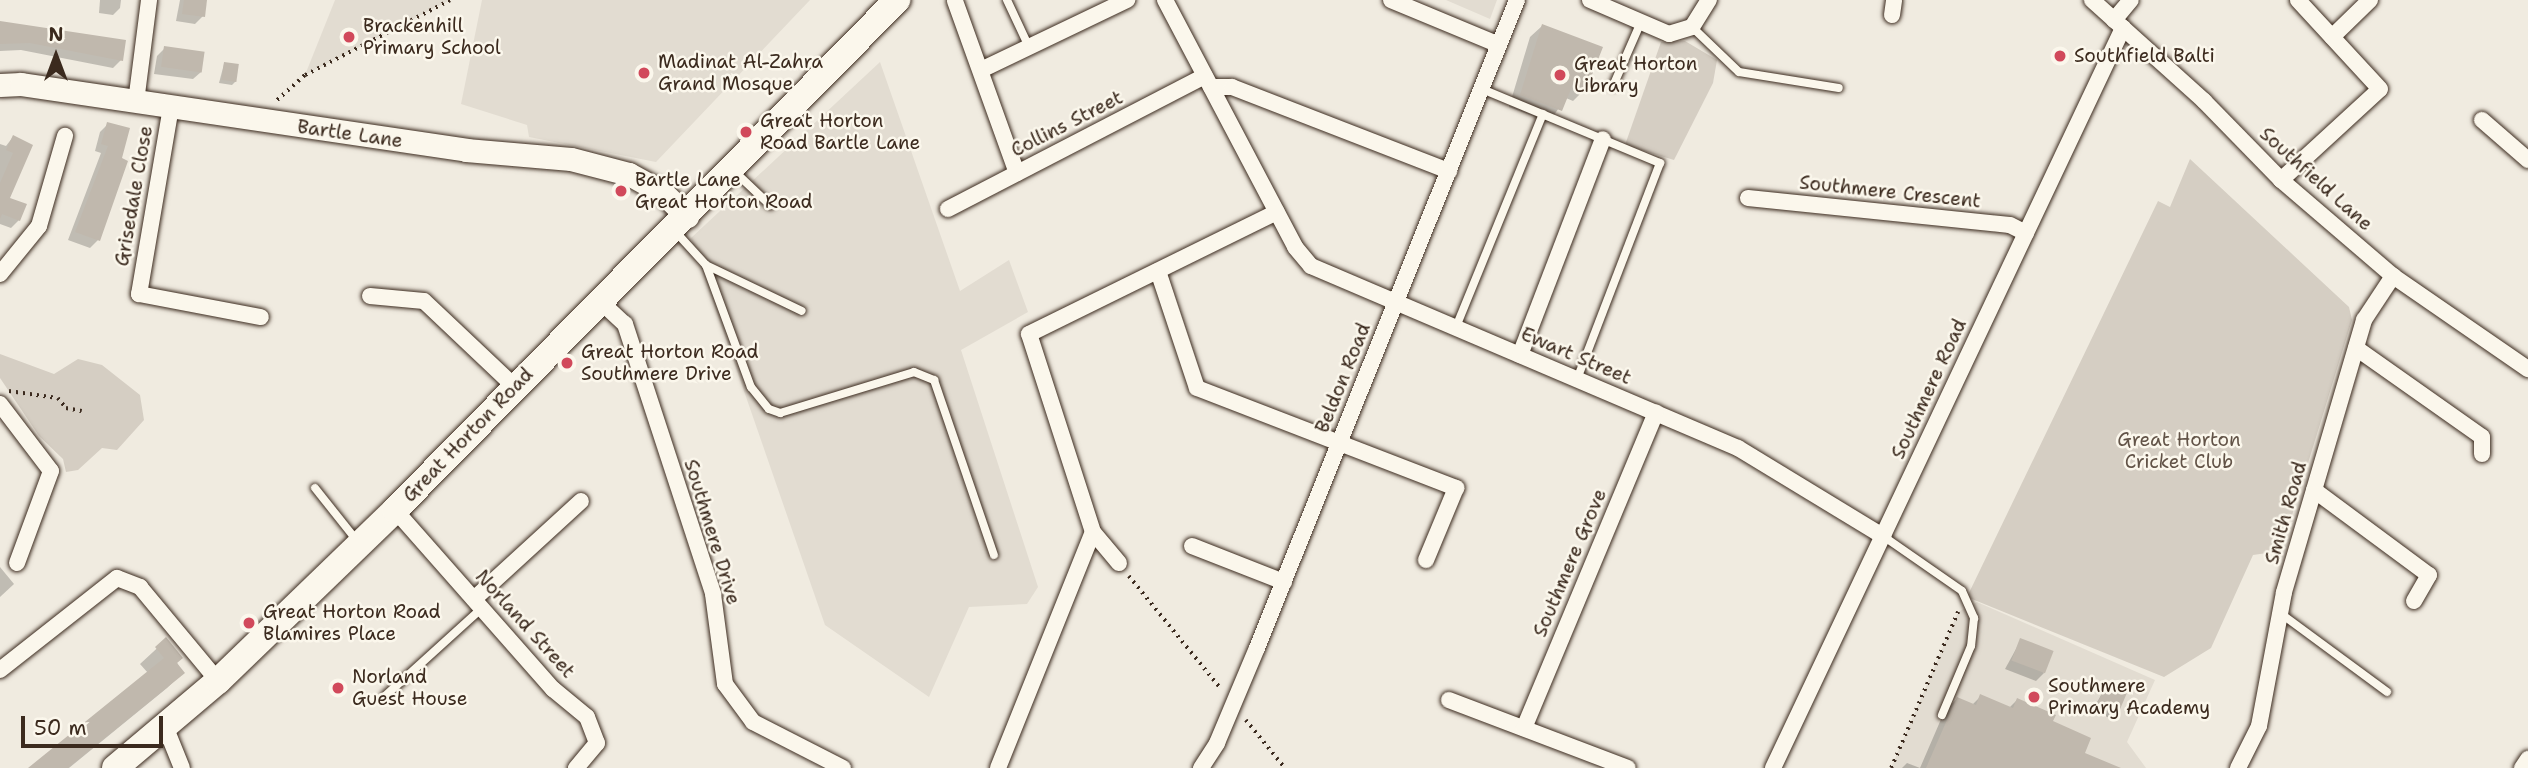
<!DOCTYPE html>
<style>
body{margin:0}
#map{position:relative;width:2528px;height:768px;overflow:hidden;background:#f0ebe0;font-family:"Shantell Sans",sans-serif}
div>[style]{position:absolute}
.built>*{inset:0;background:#e2dcd1}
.green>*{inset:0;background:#d5cec3}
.shadow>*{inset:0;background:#0003}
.building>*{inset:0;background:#c0b8ad;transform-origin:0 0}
.path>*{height:3.5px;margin-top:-1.75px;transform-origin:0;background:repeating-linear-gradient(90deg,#3b2a1e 0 2px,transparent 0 7px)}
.roads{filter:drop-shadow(0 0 2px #3b2a1e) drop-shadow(0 0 2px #3b2a1e)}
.lane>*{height:8px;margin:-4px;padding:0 4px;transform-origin:4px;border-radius:4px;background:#fbf7ec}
.street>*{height:16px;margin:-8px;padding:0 8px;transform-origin:8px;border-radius:8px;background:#fbf7ec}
.secondary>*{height:23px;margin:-11.5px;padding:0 11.5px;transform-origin:11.5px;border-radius:11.5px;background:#fbf7ec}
.primary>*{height:26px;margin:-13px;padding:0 13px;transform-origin:13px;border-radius:13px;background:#fbf7ec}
.dots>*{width:19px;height:19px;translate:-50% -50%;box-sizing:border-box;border:4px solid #fbf7ec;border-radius:50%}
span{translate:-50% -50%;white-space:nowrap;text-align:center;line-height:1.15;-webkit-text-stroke:5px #fbf7ec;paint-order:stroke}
.poi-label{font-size:19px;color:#3b2a1e}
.left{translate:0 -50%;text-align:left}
.street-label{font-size:19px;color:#3b2a1e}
.park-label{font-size:19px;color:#625347}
.north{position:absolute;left:21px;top:21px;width:70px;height:70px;-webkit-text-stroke:5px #fbf7ec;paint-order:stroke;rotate:0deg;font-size:19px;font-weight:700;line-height:28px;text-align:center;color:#3b2a1e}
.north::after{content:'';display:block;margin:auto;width:24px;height:32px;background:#3b2a1e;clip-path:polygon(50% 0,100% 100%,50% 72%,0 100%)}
.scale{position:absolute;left:21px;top:716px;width:142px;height:32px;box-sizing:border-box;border:4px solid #3b2a1e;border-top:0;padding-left:9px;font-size:21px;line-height:24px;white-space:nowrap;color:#3b2a1e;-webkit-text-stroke:5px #fbf7ec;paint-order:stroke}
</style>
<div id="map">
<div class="built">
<div style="clip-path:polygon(335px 0,450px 0,305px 75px)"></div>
<div style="clip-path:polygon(482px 0,810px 0,656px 162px,529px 137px,527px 125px,461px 104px)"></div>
<div style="clip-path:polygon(1446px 0,1497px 0,1490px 19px)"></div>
<div style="clip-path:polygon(880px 62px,960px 291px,1009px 260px,1028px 312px,961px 350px,1038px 587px,1027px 604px,969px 607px,929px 697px,825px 625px,691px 238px)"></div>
<div style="clip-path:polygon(1977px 602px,2155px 680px,2127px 742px,2146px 768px,1891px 768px,1958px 612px)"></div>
</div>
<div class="green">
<div style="clip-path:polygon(1685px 41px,1717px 60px,1713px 83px,1674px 160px,1625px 145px,1661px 42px)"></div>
<div style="clip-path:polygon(2190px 159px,2349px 307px,2352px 320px,2281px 551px,2253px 555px,2211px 648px,2164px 677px,1967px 597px,2158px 201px,2170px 207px)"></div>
<div style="clip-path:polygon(0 354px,54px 374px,78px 359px,102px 365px,140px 395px,144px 420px,117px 450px,102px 448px,78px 470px,66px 472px,63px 459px,39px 436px,0 378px)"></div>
</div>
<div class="shadow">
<div style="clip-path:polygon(100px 0,121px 0,120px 8px,113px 15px,99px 13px)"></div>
<div style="clip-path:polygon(180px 0,206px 0,203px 16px,195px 24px,176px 21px)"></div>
<div style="clip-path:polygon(0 23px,124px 41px,121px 60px,113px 68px,21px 50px,0 51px)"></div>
<div style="clip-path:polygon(1542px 26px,1585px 89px,1573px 101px,1566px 98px,1549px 122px,1509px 107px,1530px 37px)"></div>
<div style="clip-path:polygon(165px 48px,201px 72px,193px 79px,154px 74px,157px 56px)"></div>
<div style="clip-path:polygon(224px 64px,236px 81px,232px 85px,219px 83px)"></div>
<div style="clip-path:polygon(108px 124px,120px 159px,126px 162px,98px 240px,90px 248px,68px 240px,101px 153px,95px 151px,100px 132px)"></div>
<div style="clip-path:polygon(13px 137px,31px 145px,5px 198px,19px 220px,11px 228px,0 224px,0 144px,6px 146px)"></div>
<div style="clip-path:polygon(0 567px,14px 584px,0 597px)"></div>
<div style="clip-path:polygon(166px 640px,182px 673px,167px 688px,69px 768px,31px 768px,148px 673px,140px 664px)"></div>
<div style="clip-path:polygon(2021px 640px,2044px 673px,2036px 681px,2005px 669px)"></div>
<div style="clip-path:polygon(2108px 683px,2118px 710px,2110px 718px,2092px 711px)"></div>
<div style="clip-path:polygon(1981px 696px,2009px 708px,2017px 700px,2051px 722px,2096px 768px,1920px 768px,1945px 710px,1957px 699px,1972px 705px)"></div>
<div style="clip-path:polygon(1907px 763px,1920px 768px,1902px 768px)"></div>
</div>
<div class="building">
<div style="clip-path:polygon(184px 0,207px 0,205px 17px,182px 14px)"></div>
<div style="clip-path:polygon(0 21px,126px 40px,123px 61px,30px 43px,0 44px)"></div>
<div style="clip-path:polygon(1542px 24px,1603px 47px,1586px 90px,1573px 84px,1562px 111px,1520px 95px)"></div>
<div style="left:164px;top:46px;width:41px;height:21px;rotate:8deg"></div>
<div style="left:224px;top:62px;width:15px;height:18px;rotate:8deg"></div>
<div style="clip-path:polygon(107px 122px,130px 128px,122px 158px,128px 161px,100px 241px,75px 232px,108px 146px,101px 144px)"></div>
<div style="clip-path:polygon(13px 135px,33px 145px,10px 198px,27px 204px,20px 221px,2px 214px,0 219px,0 183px,13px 153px,6px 150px)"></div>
<div style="clip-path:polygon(166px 637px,183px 658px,177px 663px,185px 673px,68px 768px,28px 768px,164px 658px,155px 647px)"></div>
<div style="left:2020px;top:638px;width:36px;height:24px;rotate:21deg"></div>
<div style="left:2107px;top:681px;width:23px;height:24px;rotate:23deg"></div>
<div style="clip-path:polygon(1980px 694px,2013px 708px,2017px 698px,2056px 715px,2053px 721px,2091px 738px,2085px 753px,2121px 768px,1926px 768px,1957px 697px,1976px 705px)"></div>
</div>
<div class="path">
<div style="left:277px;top:100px;width:38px;rotate:-42deg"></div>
<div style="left:305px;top:75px;width:163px;rotate:-27.3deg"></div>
<div style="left:9px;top:391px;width:49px;rotate:8.1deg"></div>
<div style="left:58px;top:398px;width:13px;rotate:51deg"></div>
<div style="left:66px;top:408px;width:16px;rotate:11deg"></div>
<div style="left:1129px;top:576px;width:146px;rotate:50.8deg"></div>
<div style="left:1246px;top:720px;width:62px;rotate:50.9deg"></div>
<div style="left:1891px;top:768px;width:170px;rotate:-66.8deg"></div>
</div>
<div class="roads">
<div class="lane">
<div style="left:1007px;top:0;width:52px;rotate:64.9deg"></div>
<div style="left:1692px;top:27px;width:65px;rotate:43.8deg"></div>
<div style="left:1739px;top:72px;width:101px;rotate:9.1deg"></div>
<div style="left:1613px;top:86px;width:70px;rotate:-66.4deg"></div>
<div style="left:1482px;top:89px;width:193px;rotate:22.6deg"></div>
<div style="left:1660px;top:163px;width:231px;rotate:111deg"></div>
<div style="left:734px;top:171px;width:50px;rotate:43.4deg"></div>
<div style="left:674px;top:230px;width:47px;rotate:47.6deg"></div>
<div style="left:706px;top:265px;width:130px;rotate:69.8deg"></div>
<div style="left:751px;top:387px;width:28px;rotate:51deg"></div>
<div style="left:769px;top:409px;width:12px;rotate:20deg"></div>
<div style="left:780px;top:413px;width:140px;rotate:-17deg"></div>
<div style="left:914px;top:372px;width:22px;rotate:22deg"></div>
<div style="left:934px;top:380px;width:185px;rotate:71.1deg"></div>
<div style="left:706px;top:265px;width:106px;rotate:25.6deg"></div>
<div style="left:1456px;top:327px;width:230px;rotate:-67.8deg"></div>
<div style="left:315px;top:488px;width:69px;rotate:51.5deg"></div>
<div style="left:1883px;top:536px;width:96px;rotate:34.8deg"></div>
<div style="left:1962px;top:591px;width:30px;rotate:66deg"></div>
<div style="left:1974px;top:618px;width:28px;rotate:96deg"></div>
<div style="left:1971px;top:646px;width:75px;rotate:112.8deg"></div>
<div style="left:2280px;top:613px;width:133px;rotate:36.4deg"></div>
<div style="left:385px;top:696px;width:131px;rotate:-42.2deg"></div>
</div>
<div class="street">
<div style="left:1165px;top:0;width:279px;rotate:62.2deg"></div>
<div style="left:1295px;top:247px;width:25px;rotate:50deg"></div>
<div style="left:1311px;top:266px;width:464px;rotate:23.1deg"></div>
<div style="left:1738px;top:448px;width:170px;rotate:31.3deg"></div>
<div style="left:1391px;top:0;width:117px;rotate:22.6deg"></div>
<div style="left:1590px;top:0;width:86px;rotate:23.3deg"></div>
<div style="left:1669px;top:34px;width:24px;rotate:-17deg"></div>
<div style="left:1692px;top:27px;width:32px;rotate:-58deg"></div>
<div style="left:2092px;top:0;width:151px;rotate:42deg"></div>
<div style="left:2204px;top:101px;width:110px;rotate:45.7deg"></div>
<div style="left:2281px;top:180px;width:148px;rotate:40.6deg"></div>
<div style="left:2393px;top:276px;width:164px;rotate:34.6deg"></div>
<div style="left:955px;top:1px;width:183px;rotate:70.2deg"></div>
<div style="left:1892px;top:15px;width:15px;rotate:-82deg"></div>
<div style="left:2114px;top:20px;width:26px;rotate:-50deg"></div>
<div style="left:2332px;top:37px;width:53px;rotate:-44.2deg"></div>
<div style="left:983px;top:69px;width:160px;rotate:-25.6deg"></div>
<div style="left:1211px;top:87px;width:21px"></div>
<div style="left:1232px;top:87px;width:233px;rotate:21.2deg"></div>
<div style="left:136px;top:102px;width:103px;rotate:-82.7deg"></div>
<div style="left:171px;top:107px;width:190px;rotate:99.7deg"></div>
<div style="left:139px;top:294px;width:124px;rotate:10.7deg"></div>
<div style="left:2482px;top:120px;width:61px;rotate:41deg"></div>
<div style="left:2281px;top:180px;width:134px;rotate:-42.6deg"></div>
<div style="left:2380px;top:89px;width:121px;rotate:-132.7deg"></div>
<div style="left:1748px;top:198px;width:263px;rotate:5.9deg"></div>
<div style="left:2010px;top:225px;width:18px;rotate:27deg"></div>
<div style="left:948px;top:209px;width:289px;rotate:-27.4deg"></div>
<div style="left:1158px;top:271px;width:123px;rotate:71.6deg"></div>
<div style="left:1197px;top:388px;width:278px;rotate:21.1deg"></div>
<div style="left:1456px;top:488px;width:78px;rotate:112.6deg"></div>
<div style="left:0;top:274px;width:62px;rotate:-50.9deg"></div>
<div style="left:39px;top:226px;width:94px;rotate:-73.9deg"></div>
<div style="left:370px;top:296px;width:54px;rotate:5.3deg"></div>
<div style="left:424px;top:301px;width:125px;rotate:43.4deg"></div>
<div style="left:601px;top:302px;width:33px;rotate:43deg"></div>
<div style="left:625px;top:324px;width:284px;rotate:71.9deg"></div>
<div style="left:713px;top:594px;width:91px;rotate:82.4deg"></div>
<div style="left:725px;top:684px;width:47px;rotate:53.6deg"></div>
<div style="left:753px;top:722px;width:101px;rotate:27.1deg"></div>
<div style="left:2356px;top:348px;width:154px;rotate:35.2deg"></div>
<div style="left:2482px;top:437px;width:17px;rotate:90deg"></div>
<div style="left:1520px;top:355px;width:231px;rotate:-69deg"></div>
<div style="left:0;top:404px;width:84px;rotate:52.7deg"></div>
<div style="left:51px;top:471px;width:98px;rotate:110.3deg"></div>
<div style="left:2314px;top:490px;width:143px;rotate:36.5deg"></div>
<div style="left:2429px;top:575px;width:30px;rotate:120deg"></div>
<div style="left:395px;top:510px;width:239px;rotate:48.6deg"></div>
<div style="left:553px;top:689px;width:44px;rotate:39.5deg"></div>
<div style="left:587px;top:717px;width:28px;rotate:69deg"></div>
<div style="left:597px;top:743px;width:33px;rotate:130deg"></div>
<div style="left:1192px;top:546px;width:99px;rotate:21.4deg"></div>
<div style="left:1119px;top:563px;width:40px;rotate:-130deg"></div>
<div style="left:1093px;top:532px;width:208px;rotate:-107.9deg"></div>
<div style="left:1029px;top:334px;width:276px;rotate:-26.2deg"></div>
<div style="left:474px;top:599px;width:145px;rotate:-42.5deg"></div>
<div style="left:0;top:670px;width:149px;rotate:-38.2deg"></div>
<div style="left:117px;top:578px;width:25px;rotate:21deg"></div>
<div style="left:140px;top:587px;width:122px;rotate:50.3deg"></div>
<div style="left:1449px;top:700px;width:191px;rotate:20.8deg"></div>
<div style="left:165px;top:726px;width:45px;rotate:68deg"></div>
<div style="left:1524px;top:728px;width:342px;rotate:-67.3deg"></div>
<div style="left:998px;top:768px;width:254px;rotate:-68.1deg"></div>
<div style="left:1201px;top:768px;width:30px;rotate:-57deg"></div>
<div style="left:1217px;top:743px;width:103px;rotate:-67.2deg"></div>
<div style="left:1257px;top:648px;width:698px;rotate:-68.14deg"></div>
<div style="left:1773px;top:768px;width:819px;rotate:-64.69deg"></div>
<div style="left:2238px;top:768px;width:47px;rotate:-63.4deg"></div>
<div style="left:2259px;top:726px;width:136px;rotate:-79.4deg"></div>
<div style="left:2284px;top:592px;width:284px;rotate:-73.6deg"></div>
<div style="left:2364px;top:320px;width:53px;rotate:-56.6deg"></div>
<div style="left:2522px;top:768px;width:11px;rotate:-56deg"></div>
</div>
<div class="secondary">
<div style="left:0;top:85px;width:21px;rotate:-3deg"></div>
<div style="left:21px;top:84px;width:450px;rotate:8.4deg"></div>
<div style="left:466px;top:150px;width:105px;rotate:4.9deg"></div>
<div style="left:571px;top:159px;width:60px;rotate:14.5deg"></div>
<div style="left:629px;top:174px;width:38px;rotate:29deg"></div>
<div style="left:662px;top:192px;width:35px;rotate:44deg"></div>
</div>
<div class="primary">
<div style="left:115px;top:768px;width:135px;rotate:-40.2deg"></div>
<div style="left:218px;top:681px;width:246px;rotate:-44deg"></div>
<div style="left:395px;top:510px;width:716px;rotate:-45.45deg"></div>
</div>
</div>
<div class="dots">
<div style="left:349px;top:37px;background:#d1495b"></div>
<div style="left:2060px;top:56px;background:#d1495b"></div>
<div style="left:644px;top:73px;background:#d1495b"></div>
<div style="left:1560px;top:75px;background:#d1495b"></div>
<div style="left:746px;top:132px;background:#d1495b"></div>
<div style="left:621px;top:191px;background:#d1495b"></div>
<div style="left:567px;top:363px;background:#d1495b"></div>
<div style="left:249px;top:623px;background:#d1495b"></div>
<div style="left:338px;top:688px;background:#d1495b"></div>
<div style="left:2034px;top:697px;background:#d1495b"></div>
</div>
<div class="poi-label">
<span class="left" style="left:363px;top:37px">Brackenhill<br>Primary School</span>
<span class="left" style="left:2074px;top:56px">Southfield Balti</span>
<span class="left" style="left:658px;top:73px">Madinat Al-Zahra<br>Grand Mosque</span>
<span class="left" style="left:1574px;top:75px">Great Horton<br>Library</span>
<span class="left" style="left:760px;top:132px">Great Horton<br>Road Bartle Lane</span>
<span class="left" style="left:635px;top:191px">Bartle Lane<br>Great Horton Road</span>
<span class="left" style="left:581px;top:363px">Great Horton Road<br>Southmere Drive</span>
<span class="left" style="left:263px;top:623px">Great Horton Road<br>Blamires Place</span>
<span class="left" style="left:352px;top:688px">Norland<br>Guest House</span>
<span class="left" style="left:2048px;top:697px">Southmere<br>Primary Academy</span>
</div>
<div class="street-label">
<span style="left:1067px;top:124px;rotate:-27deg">Collins Street</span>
<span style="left:350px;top:134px;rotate:8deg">Bartle Lane</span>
<span style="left:2316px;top:179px;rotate:42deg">Southfield Lane</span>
<span style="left:1890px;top:192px;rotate:6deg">Southmere Crescent</span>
<span style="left:134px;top:196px;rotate:-80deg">Grisedale Close</span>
<span style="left:1576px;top:356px;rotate:23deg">Ewart Street</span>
<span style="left:1343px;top:378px;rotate:-68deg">Beldon Road</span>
<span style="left:1929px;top:389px;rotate:-65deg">Southmere Road</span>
<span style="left:468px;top:435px;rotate:-46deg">Great Horton Road</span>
<span style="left:2286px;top:513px;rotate:-74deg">Smith Road</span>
<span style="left:712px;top:532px;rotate:73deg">Southmere Drive</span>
<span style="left:1570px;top:563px;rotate:-67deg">Southmere Grove</span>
<span style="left:525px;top:624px;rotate:48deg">Norland Street</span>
</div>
<div class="park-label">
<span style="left:2179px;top:451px">Great Horton<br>Cricket Club</span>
</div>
<div class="north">N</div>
<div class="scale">50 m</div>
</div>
